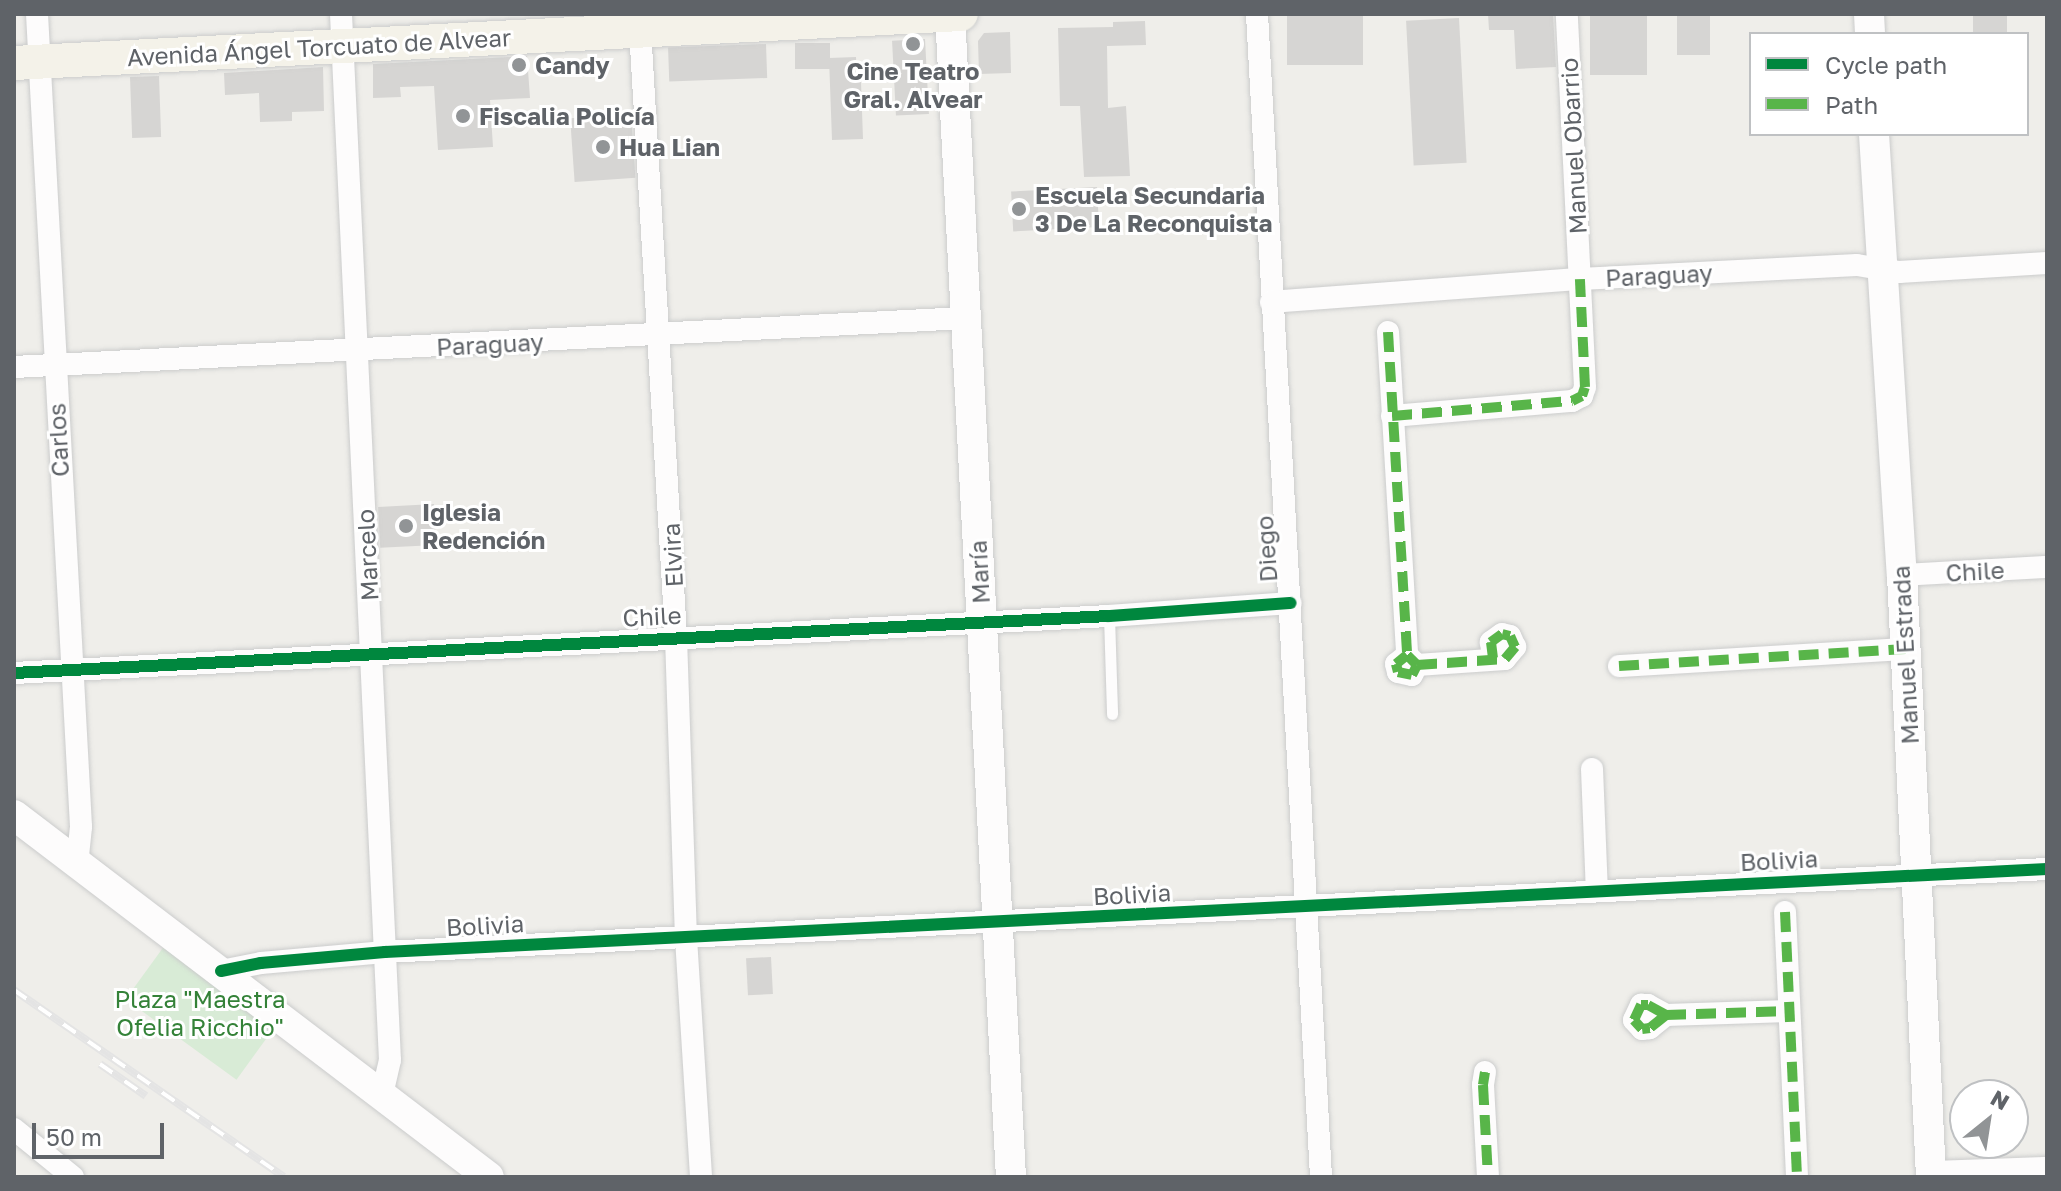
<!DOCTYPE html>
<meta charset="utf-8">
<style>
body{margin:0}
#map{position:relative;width:2061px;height:1191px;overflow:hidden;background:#efeeea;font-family:"Golos Text",sans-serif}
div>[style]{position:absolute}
.green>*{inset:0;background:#d8ebd6;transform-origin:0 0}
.building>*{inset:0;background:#d6d5d3;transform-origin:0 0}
.roads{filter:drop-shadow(0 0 2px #cbcccc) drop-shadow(0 0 2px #cbcccc)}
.lane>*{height:11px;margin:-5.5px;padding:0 5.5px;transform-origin:5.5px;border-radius:5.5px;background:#fdfcfc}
.street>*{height:22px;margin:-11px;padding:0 11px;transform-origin:11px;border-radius:11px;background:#fdfcfc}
.secondary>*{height:30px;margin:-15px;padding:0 15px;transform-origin:15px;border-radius:15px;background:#fdfcfc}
.primary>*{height:34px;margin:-17px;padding:0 17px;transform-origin:17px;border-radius:17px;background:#f4f2e9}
.rail>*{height:8px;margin-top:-4px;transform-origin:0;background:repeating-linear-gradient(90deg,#fff 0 15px,#e4e4e4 0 30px);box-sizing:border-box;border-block:2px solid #e4e4e4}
.quiet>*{height:10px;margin-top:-5px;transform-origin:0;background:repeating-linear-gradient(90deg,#58b549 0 20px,transparent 0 30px)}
.cycleway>*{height:12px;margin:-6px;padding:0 6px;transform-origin:6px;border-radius:6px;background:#00873e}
.dots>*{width:22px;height:22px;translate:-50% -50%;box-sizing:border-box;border:4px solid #fff;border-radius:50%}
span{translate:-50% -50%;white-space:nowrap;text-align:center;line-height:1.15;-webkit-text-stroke:6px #fff;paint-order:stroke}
.street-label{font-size:24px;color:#5f6368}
.poi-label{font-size:24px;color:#5f6368;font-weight:700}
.left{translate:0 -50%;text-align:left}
.park-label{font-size:24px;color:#348238}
.frame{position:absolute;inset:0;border:16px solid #5f6368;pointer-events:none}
.legend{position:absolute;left:1749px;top:32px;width:280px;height:104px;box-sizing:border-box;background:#fff;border:2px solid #bfc1c3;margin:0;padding:10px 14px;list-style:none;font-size:24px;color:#5f6368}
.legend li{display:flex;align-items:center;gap:16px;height:40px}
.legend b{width:40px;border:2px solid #bfc1c3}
.north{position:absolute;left:1949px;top:1079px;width:80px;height:80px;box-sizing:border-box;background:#fff;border:2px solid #bfc1c3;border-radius:50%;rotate:30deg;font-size:22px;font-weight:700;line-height:32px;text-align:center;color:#5f6368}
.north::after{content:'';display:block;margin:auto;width:28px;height:36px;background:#919496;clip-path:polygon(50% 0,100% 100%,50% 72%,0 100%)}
.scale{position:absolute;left:32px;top:1123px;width:132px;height:36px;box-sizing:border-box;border:4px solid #5f6368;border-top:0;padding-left:10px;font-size:24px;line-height:28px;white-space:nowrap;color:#5f6368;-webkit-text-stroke:6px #fff;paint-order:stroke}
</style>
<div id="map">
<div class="green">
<div style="left:165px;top:945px;width:137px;height:67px;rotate:36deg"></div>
</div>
<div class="building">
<div style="left:1287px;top:14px;width:76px;height:51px"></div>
<div style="clip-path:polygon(1488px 14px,1553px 14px,1556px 67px,1516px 69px,1514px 30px,1489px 30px)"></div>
<div style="left:1590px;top:14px;width:57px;height:61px"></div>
<div style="left:1677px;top:14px;width:33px;height:41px"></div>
<div style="left:1973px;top:14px;width:34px;height:20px"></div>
<div style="left:1459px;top:18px;width:145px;height:53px;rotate:87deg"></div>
<div style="clip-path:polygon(1145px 21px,1146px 45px,1107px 46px,1108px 108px,1126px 106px,1130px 176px,1084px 177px,1080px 106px,1060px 106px,1058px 28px,1113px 27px,1113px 22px)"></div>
<div style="clip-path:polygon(1010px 32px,1011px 73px,979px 74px,978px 41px,984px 33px)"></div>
<div style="left:925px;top:39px;width:75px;height:33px;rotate:87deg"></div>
<div style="left:795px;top:43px;width:35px;height:26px"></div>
<div style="left:766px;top:44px;width:34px;height:98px;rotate:88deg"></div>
<div style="clip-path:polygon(527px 56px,530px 98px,490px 100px,493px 147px,438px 150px,434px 86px,400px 87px,401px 97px,373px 98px,373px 64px)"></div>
<div style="clip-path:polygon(856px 57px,857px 82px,861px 82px,863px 139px,832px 140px,829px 58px)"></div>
<div style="clip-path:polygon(323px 67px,324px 111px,292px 112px,292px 121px,260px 122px,259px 93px,225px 95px,224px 73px)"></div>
<div style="left:159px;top:76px;width:61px;height:29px;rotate:88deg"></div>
<div style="left:631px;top:114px;width:64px;height:61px;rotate:86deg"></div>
<div style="left:1097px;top:187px;width:40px;height:86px;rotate:87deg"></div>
<div style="left:434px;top:504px;width:41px;height:56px;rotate:87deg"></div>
<div style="left:771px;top:957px;width:37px;height:25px;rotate:87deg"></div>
</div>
<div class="roads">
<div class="lane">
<div style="left:1109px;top:616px;width:98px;rotate:88.2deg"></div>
</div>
<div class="street">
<div style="left:37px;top:14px;width:814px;rotate:86.9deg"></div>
<div style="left:81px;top:827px;width:38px;rotate:96deg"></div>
<div style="left:341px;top:14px;width:1047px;rotate:87.32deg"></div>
<div style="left:390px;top:1060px;width:37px;rotate:103deg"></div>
<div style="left:1257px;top:14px;width:1165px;rotate:86.85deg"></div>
<div style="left:640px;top:29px;width:609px;rotate:86.61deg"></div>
<div style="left:676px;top:637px;width:301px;rotate:88.1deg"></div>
<div style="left:686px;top:938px;width:239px;rotate:86.4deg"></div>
<div style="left:1271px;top:302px;width:310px;rotate:-4.3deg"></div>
<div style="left:1580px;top:279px;width:277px;rotate:-2.9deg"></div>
<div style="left:1857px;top:265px;width:43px;rotate:9.5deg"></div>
<div style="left:1899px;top:272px;width:148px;rotate:-3.5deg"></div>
<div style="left:1388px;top:332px;width:324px;rotate:86.6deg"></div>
<div style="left:1407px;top:655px;width:14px;rotate:45deg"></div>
<div style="left:1417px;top:665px;width:88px;rotate:-3.9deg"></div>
<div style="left:1505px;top:659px;width:16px;rotate:-50deg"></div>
<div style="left:1515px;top:647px;width:12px;rotate:-114deg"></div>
<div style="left:1510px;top:636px;width:8px;rotate:-166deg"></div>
<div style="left:1502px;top:634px;width:14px;rotate:144deg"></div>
<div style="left:1491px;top:642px;width:16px;rotate:83deg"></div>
<div style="left:14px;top:367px;width:952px;rotate:-2.95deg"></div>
<div style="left:1392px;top:416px;width:181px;rotate:-4.8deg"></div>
<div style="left:1572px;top:401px;width:11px;rotate:-27deg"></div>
<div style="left:1582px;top:396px;width:9px;rotate:-72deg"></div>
<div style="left:1585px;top:387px;width:373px;rotate:-92.8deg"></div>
<div style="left:1902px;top:575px;width:145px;rotate:-3.2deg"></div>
<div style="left:1407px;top:655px;width:14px;rotate:141deg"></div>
<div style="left:1396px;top:664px;width:8px;rotate:76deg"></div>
<div style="left:1398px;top:672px;width:14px;rotate:12deg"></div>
<div style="left:1412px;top:675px;width:11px;rotate:-63deg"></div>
<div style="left:1619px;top:666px;width:287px;rotate:-3.4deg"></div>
<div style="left:14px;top:673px;width:1096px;rotate:-2.98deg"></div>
<div style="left:1109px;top:616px;width:182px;rotate:-4.1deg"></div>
<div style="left:1592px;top:769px;width:122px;rotate:87.7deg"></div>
<div style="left:1785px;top:912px;width:265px;rotate:87.4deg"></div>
<div style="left:221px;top:971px;width:41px;rotate:-11.3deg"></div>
<div style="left:261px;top:963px;width:124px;rotate:-5.1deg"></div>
<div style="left:385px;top:952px;width:1664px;rotate:-2.86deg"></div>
<div style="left:1666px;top:1015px;width:21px;rotate:141deg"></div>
<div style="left:1650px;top:1028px;width:8px;rotate:173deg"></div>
<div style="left:1642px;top:1029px;width:12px;rotate:-132deg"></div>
<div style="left:1634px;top:1020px;width:17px;rotate:-65deg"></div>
<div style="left:1641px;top:1005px;width:7px"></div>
<div style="left:1648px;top:1005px;width:21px;rotate:29deg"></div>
<div style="left:1666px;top:1015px;width:123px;rotate:-1.9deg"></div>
<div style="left:1485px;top:1072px;width:13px;rotate:99deg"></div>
<div style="left:1483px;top:1085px;width:92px;rotate:86.9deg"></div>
<div style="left:14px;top:1129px;width:76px;rotate:39.1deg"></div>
<div style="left:1931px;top:1172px;width:116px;rotate:-2deg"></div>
</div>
<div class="secondary">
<div style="left:950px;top:14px;width:1165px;rotate:87deg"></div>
<div style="left:1869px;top:14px;width:20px;rotate:87deg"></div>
<div style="left:1874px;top:134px;width:442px;rotate:86.4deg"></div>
<div style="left:1902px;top:575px;width:603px;rotate:87.24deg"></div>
<div style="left:14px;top:815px;width:597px;rotate:37.31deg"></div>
</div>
<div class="primary">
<div style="left:14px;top:63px;width:948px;rotate:-2.96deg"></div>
</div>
</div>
<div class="rail">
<div style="left:14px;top:990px;width:328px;rotate:34.7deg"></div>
<div style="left:100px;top:1064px;width:56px;rotate:34.8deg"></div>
</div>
<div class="quiet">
<div style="left:1388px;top:332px;width:324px;rotate:86.6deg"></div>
<div style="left:1407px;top:655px;width:14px;rotate:45deg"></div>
<div style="left:1417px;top:665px;width:88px;rotate:-3.9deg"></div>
<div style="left:1505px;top:659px;width:16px;rotate:-50deg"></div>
<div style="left:1515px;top:647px;width:12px;rotate:-114deg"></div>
<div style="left:1510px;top:636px;width:8px;rotate:-166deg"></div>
<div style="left:1502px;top:634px;width:14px;rotate:144deg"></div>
<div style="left:1491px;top:642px;width:16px;rotate:83deg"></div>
<div style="left:1392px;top:416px;width:181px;rotate:-4.8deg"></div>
<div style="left:1572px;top:401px;width:11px;rotate:-27deg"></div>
<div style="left:1582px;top:396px;width:9px;rotate:-72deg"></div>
<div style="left:1585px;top:387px;width:108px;rotate:-92.7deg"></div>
<div style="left:1407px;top:655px;width:14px;rotate:141deg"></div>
<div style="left:1396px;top:664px;width:8px;rotate:76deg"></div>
<div style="left:1398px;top:672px;width:14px;rotate:12deg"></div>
<div style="left:1412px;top:675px;width:11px;rotate:-63deg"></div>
<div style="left:1619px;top:666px;width:287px;rotate:-3.4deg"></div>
<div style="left:1785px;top:912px;width:265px;rotate:87.4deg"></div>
<div style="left:1666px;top:1015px;width:21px;rotate:141deg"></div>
<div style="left:1650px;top:1028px;width:8px;rotate:173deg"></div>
<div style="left:1642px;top:1029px;width:12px;rotate:-132deg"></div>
<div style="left:1634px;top:1020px;width:17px;rotate:-65deg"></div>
<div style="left:1641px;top:1005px;width:7px"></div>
<div style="left:1648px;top:1005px;width:21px;rotate:29deg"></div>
<div style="left:1666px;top:1015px;width:123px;rotate:-1.9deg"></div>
<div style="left:1485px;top:1072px;width:13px;rotate:99deg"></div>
<div style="left:1483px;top:1085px;width:92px;rotate:86.9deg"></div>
</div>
<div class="cycleway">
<div style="left:14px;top:673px;width:1096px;rotate:-2.98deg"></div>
<div style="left:1109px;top:616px;width:182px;rotate:-4.1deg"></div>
<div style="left:221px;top:971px;width:41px;rotate:-11.3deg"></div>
<div style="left:261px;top:963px;width:124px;rotate:-5.1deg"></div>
<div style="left:385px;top:952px;width:1664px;rotate:-2.86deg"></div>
</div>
<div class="dots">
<div style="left:913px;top:44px;background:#919496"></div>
<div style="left:519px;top:65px;background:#919496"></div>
<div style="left:463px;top:116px;background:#919496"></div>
<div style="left:603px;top:147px;background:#919496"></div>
<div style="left:1019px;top:209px;background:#919496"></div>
<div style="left:406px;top:526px;background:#919496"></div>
</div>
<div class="street-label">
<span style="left:319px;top:47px;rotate:-3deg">Avenida Ángel Torcuato de Alvear</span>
<span style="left:1573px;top:146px;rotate:-93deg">Manuel Obarrio</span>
<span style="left:1659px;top:275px;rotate:-3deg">Paraguay</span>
<span style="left:490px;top:344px;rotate:-3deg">Paraguay</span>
<span style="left:58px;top:440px;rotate:-93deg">Carlos</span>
<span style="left:1266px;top:549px;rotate:-94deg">Diego</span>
<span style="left:367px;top:555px;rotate:-93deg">Marcelo</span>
<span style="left:672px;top:555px;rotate:-93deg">Elvira</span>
<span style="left:1975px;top:571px;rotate:-3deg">Chile</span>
<span style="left:979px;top:572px;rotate:-93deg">María</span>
<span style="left:652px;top:616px;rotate:-3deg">Chile</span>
<span style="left:1905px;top:655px;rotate:-93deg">Manuel Estrada</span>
<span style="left:1779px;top:860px;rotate:-3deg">Bolivia</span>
<span style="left:1132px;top:894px;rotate:-3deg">Bolivia</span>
<span style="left:485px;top:925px;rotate:-3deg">Bolivia</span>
</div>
<div class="poi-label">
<span class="left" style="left:535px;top:65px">Candy</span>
<span style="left:913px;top:85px">Cine Teatro<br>Gral. Alvear</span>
<span class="left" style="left:479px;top:116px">Fiscalia Policía</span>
<span class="left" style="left:619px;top:147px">Hua Lian</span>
<span class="left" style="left:1035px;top:209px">Escuela Secundaria<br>3 De La Reconquista</span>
<span class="left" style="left:422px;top:526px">Iglesia<br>Redención</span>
</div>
<div class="park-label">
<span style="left:200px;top:1013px">Plaza "Maestra<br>Ofelia Ricchio"</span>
</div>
<div class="frame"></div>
<ul class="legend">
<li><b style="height:10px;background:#00873e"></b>Cycle path</li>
<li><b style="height:10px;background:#58b549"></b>Path</li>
</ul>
<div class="north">N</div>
<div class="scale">50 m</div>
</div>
